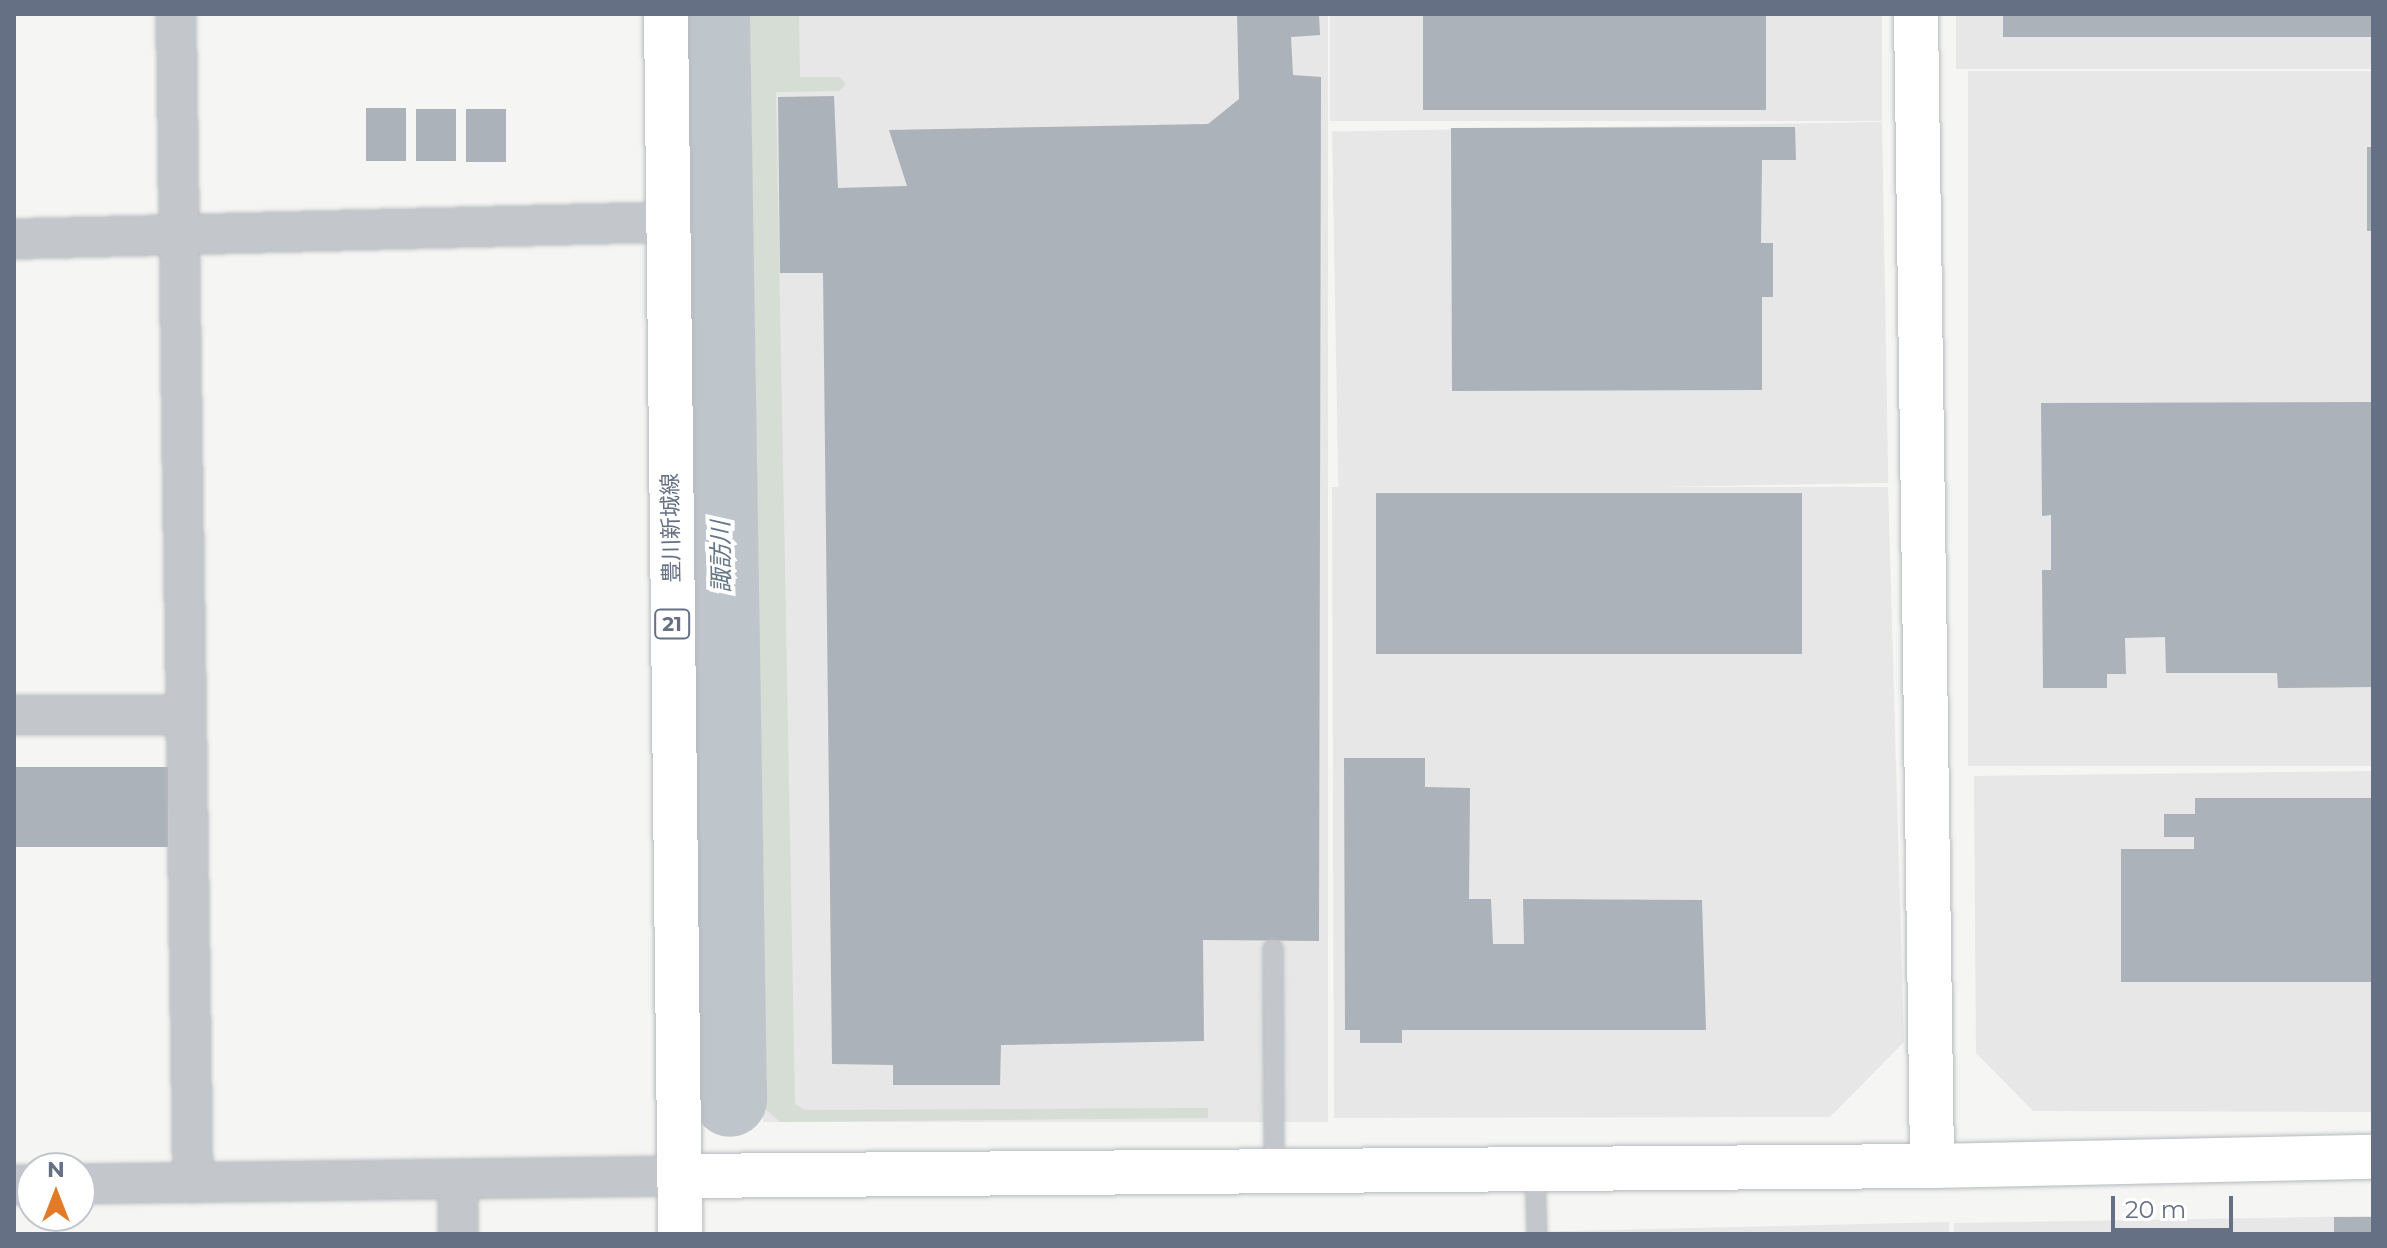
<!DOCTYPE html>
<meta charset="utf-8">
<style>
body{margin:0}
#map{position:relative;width:2387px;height:1248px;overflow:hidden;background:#f5f6f3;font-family:Montserrat,"Noto Sans JP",sans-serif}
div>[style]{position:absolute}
.built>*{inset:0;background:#e6e7e6;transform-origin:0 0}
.green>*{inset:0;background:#d6ddd4}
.river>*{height:74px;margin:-37px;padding:0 37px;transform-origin:37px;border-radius:37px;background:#bec6cc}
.building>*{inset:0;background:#acb2b9;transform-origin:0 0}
.roads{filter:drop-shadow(0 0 2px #b6b9bf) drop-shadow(0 0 2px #b6b9bf)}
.lane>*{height:18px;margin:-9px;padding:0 9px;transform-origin:9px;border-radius:9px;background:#c3c6ca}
.street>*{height:38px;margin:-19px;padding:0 19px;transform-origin:19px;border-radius:19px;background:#c3c6ca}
.secondary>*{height:44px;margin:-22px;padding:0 22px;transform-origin:22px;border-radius:22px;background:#fff}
.primary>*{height:44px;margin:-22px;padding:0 22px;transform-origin:22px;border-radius:22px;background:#fff}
span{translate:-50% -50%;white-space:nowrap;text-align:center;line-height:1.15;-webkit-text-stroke:8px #fff;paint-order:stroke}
.shield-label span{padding:2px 6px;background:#fff;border:2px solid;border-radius:6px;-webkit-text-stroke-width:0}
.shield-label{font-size:20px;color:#657084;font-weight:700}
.street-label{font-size:22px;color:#657084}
.water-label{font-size:24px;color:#667787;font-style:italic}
.frame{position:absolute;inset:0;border:16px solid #657084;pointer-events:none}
.north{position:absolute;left:16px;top:1152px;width:80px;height:80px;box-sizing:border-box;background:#fff;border:2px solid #c1c6ce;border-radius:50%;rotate:0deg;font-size:22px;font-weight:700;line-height:32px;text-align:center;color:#657084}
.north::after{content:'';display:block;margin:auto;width:28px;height:36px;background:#e17b28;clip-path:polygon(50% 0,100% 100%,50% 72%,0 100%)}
.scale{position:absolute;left:2111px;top:1196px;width:122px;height:36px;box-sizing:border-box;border:4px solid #657084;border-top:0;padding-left:10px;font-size:24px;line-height:28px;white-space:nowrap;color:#657084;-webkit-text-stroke:6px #fff;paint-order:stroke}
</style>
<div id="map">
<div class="built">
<div style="left:763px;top:14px;width:565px;height:1108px"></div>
<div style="left:1330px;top:14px;width:552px;height:107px"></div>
<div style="left:1956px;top:14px;width:417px;height:55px"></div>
<div style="left:2373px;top:71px;width:695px;height:405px;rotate:90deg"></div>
<div style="left:1882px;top:122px;width:361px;height:550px;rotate:89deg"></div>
<div style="clip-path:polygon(1332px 487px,1888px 487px,1904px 1042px,1830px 1117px,1334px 1118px)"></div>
<div style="clip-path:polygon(2373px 771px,2373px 1112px,2033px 1111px,1976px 1053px,1974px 776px)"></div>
<div style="clip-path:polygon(2373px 1216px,2373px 1234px,1954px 1234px,1954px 1223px)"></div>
<div style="clip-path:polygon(1949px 1222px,1949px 1234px,1437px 1234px)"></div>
</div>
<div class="green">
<div style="clip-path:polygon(725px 14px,799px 14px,800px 77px,839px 77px,846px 84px,839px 91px,776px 92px,795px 1104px,805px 1110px,1208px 1108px,1208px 1118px,780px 1122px,744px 1090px)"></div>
</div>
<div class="river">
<div style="left:713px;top:14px;width:1086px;rotate:89.1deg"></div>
</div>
<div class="building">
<div style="clip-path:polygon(1237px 14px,1319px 14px,1320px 35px,1291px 37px,1293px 75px,1321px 77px,1319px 941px,1203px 940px,1204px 1041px,1001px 1045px,1000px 1085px,893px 1085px,893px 1065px,832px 1064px,823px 273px,780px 273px,778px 97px,834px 96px,838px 188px,907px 186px,889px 130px,1208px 124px,1239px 99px)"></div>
<div style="left:1423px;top:14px;width:343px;height:96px"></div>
<div style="left:2003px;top:14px;width:370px;height:23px"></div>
<div style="left:366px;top:108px;width:40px;height:53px"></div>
<div style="left:416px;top:109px;width:40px;height:52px"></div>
<div style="left:466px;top:109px;width:40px;height:53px"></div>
<div style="clip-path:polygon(1795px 127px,1796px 160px,1762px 160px,1761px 243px,1773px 243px,1773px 297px,1762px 297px,1762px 390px,1452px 391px,1451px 128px)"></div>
<div style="left:2367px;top:147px;width:6px;height:84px"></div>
<div style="clip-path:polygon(2373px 402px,2373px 687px,2278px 688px,2277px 673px,2166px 673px,2165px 637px,2125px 638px,2126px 674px,2107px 674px,2107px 688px,2043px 688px,2042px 570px,2051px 570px,2051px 515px,2042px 516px,2041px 403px)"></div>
<div style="left:1802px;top:493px;width:161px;height:426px;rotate:90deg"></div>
<div style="clip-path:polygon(1344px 758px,1425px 758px,1425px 787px,1470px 788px,1469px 899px,1491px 899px,1493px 944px,1524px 944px,1523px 899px,1702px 900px,1706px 1030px,1402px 1030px,1402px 1043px,1360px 1043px,1360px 1030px,1345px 1030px)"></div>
<div style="left:14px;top:767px;width:154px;height:80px"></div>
<div style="clip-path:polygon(2195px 798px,2373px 798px,2373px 982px,2121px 982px,2121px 849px,2194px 849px,2194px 837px,2164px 837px,2164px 814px,2195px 814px)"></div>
<div style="left:2334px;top:1217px;width:39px;height:17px"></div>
</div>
<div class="roads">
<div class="lane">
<div style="left:1273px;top:949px;width:222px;rotate:89.7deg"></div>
<div style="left:1535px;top:1168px;width:66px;rotate:88.3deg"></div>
</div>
<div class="street">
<div style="left:176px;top:14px;width:1169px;rotate:89.17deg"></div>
<div style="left:14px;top:239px;width:652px;rotate:-1.49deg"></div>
<div style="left:14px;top:715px;width:172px"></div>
<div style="left:458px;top:1179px;width:55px;rotate:90deg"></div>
<div style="left:80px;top:1184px;width:600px;rotate:-0.76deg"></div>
<div style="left:14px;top:1185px;width:18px"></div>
</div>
<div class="secondary">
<div style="left:1916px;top:14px;width:1152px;rotate:89.2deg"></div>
<div style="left:680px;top:1176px;width:1252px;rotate:-0.46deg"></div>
<div style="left:1932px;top:1166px;width:441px;rotate:-1.2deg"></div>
</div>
<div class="primary">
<div style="left:666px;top:14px;width:1220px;rotate:89.34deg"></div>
</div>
</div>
<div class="shield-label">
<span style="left:672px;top:624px">21</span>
</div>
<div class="street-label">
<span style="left:671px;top:528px;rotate:-91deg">豊川新城線</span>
</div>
<div class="water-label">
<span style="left:721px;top:557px;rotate:-91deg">諏訪川</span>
</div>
<div class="frame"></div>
<div class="north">N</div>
<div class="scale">20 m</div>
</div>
